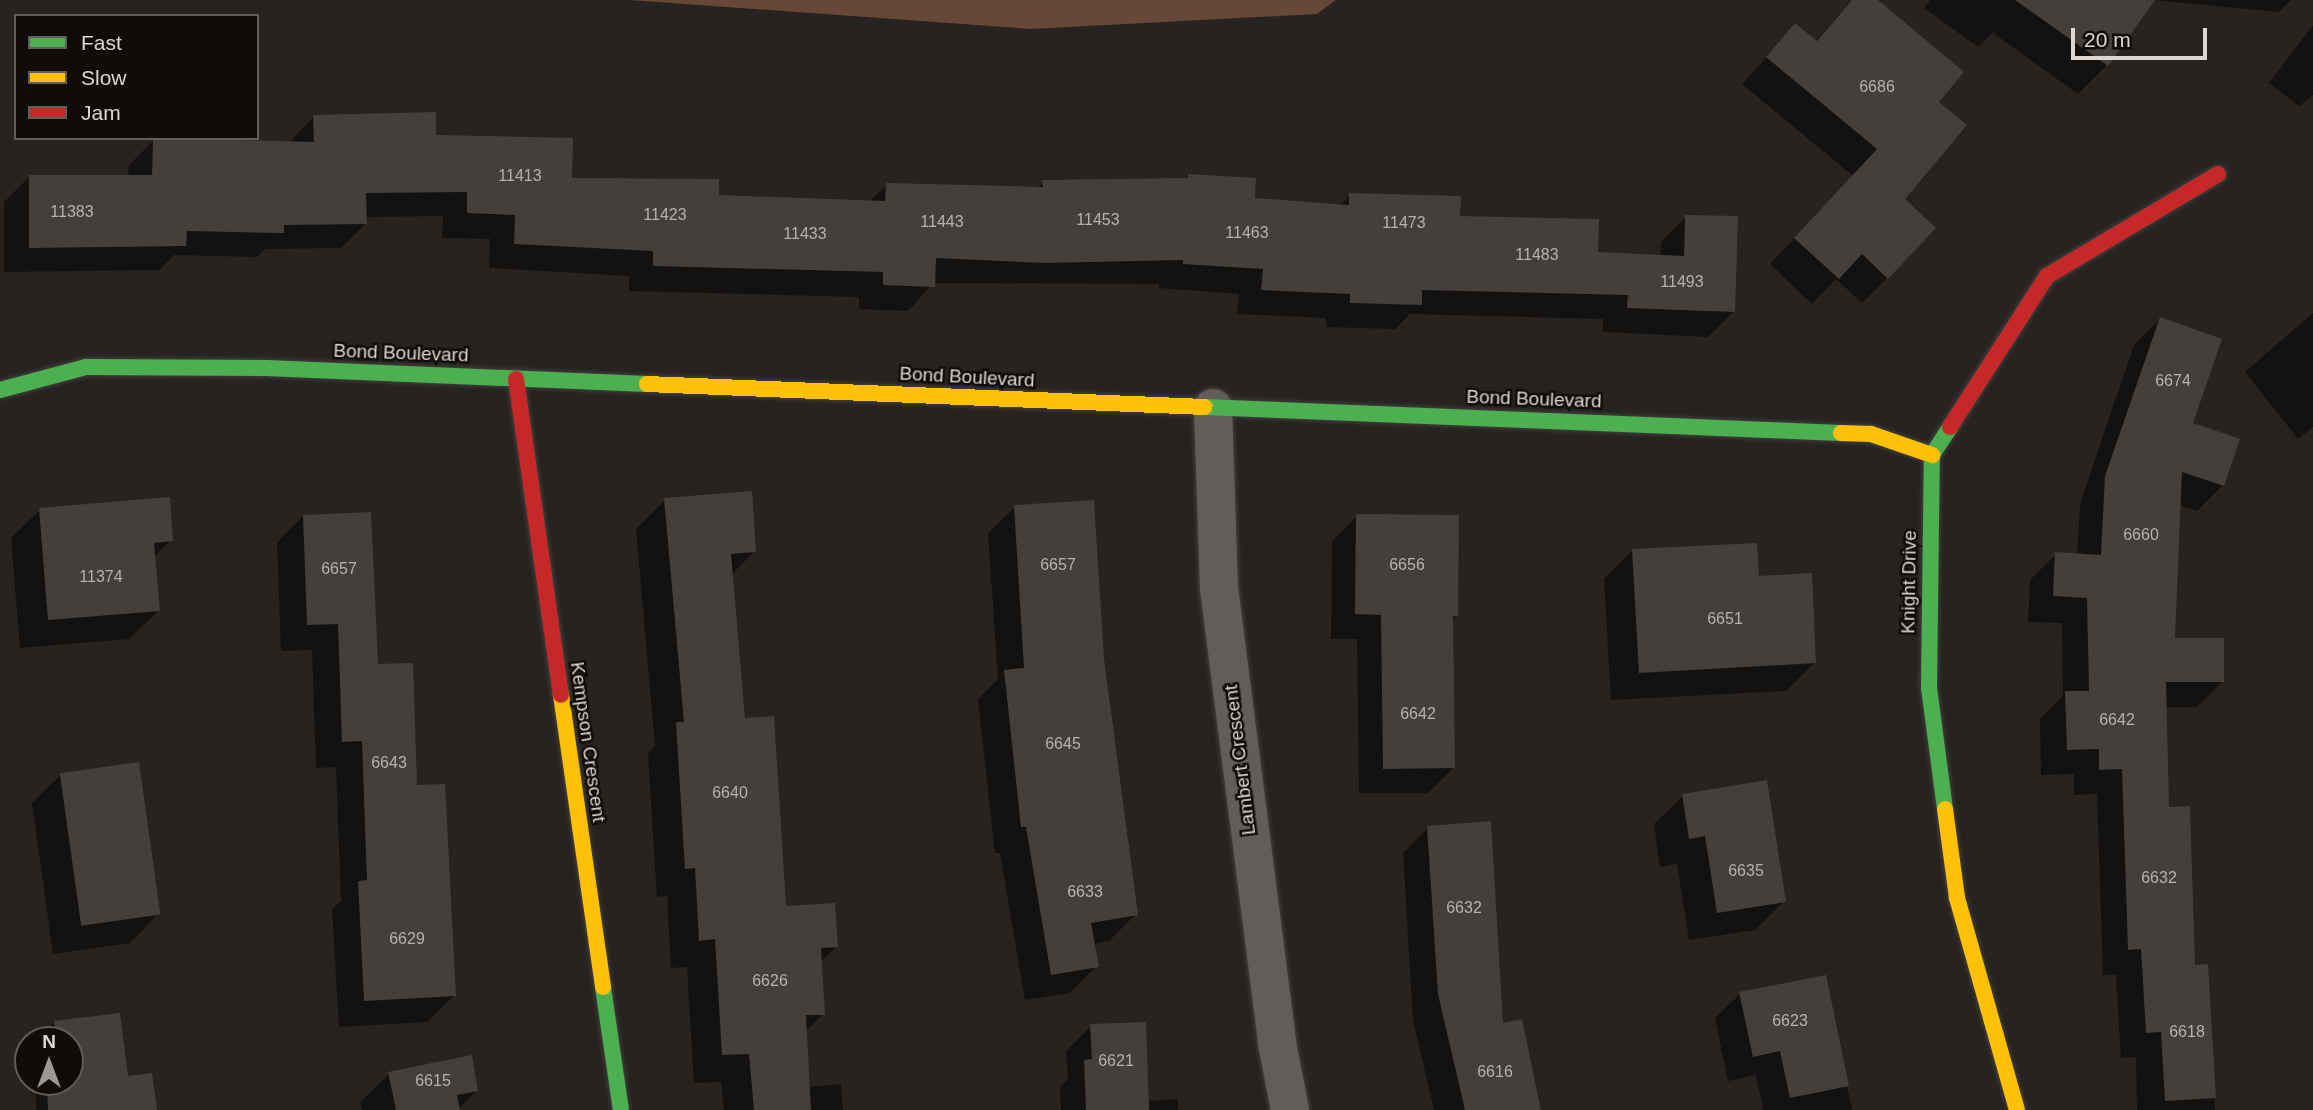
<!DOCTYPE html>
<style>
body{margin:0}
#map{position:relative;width:2313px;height:1110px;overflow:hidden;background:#262321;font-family:Helvetica,sans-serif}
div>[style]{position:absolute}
.forest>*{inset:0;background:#674737}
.shadow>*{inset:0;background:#0007}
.building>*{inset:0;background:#423f3d;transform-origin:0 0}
.roads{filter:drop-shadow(0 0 2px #42403f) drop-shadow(0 0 2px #42403f)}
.street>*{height:38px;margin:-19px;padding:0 19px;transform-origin:19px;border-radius:19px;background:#625d5a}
.fast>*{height:16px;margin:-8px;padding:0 8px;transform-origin:8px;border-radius:8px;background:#4caf50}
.slow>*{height:16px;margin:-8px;padding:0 8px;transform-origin:8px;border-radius:8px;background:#ffc107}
.jam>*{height:16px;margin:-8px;padding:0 8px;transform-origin:8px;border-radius:8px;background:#c62828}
span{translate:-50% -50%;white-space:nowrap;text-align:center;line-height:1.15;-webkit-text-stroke:5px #0f0c0a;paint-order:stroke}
.number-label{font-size:16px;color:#b6b1af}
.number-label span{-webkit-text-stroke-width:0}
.street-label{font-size:19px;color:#dcd7d5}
.legend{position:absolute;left:14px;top:14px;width:245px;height:126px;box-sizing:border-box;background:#0f0c0a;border:2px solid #615d5b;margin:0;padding:9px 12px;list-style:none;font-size:21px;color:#dcd7d5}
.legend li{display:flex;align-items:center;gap:14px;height:35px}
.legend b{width:35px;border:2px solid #615d5b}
.north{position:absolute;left:14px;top:1026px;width:70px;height:70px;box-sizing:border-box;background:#0f0c0a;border:2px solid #615d5b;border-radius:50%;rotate:0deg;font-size:19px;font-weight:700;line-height:28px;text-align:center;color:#dcd7d5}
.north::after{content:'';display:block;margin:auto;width:24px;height:32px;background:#9c9896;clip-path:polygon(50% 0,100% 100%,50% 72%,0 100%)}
.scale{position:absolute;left:2071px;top:28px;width:136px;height:32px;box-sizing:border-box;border:4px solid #dcd7d5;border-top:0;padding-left:9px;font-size:21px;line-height:24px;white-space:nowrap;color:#dcd7d5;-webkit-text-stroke:5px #0f0c0a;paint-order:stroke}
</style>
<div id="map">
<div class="forest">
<div style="clip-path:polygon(629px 0,1336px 0,1317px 14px,1031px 29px)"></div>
</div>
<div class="shadow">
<div style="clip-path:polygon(1852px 0,1875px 0,1937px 103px,1903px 199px,1887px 278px,1862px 303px,1836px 279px,1812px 304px,1770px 264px,1853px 176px,1742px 84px,1795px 26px,1815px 42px)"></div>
<div style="clip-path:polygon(1930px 0,2140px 0,2149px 6px,2107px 65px,2078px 94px,1993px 33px,1978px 47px,1924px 8px)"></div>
<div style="clip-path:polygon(2152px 0,2291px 0,2279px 12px)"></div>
<div style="clip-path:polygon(2313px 25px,2313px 95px,2299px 106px,2269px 83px)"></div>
<div style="clip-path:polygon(314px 116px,435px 137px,570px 179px,717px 197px,869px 202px,887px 185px,1036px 189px,1043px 182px,1185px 180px,1189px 176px,1253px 200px,1339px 206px,1350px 195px,1596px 254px,1660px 257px,1661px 242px,1686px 217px,1733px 312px,1708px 337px,1603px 332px,1603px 319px,1410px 314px,1395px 329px,1326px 327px,1326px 318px,1237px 314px,1239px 294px,1159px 288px,1159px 284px,933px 283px,908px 311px,859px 309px,859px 297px,629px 291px,629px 276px,489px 268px,490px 239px,442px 238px,443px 216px,365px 217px,366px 223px,341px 248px,265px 249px,257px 257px,174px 255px,159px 270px,4px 272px,4px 202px,29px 177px,128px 177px,129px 165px,154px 140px,289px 143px)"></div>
<div style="clip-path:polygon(2313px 313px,2313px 427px,2298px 439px,2245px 372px)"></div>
<div style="clip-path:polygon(2160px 319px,2190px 424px,2223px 485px,2197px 511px,2179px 505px,2173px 640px,2223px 681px,2197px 707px,2165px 707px,2168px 809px,2193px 967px,2207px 966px,2215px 1110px,2137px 1110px,2136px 1057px,2121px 1058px,2116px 975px,2103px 975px,2097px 794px,2074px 795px,2074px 774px,2041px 775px,2040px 719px,2063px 696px,2062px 623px,2028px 622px,2030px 580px,2056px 554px,2077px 555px,2080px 504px,2134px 345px)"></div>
<div style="clip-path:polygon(665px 500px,755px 551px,731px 575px,743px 720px,784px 908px,836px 947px,820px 963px,823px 1014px,805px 1032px,808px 1087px,841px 1084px,843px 1110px,724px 1110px,721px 1082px,694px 1083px,687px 967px,671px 968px,667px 896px,657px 897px,648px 753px,655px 746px,636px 529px)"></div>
<div style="clip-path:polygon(1015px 507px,1102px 659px,1136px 914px,1109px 941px,1093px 944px,1097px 966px,1070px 993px,1025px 1000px,1000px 853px,995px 853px,978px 699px,998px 679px,988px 533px)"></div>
<div style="clip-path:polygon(40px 510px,171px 540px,153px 558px,158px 611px,129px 639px,20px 648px,11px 538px)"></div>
<div style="clip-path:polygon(303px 516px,376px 666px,415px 787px,454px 996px,427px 1022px,339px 1027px,332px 909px,341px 901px,336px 767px,316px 768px,312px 650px,281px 651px,277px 543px)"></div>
<div style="clip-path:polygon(1357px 516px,1456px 615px,1451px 621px,1453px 768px,1428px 793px,1359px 793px,1357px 639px,1331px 639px,1332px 541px)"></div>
<div style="clip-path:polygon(1633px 550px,1757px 578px,1815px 662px,1786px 691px,1611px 700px,1604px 579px)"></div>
<div style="clip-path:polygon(61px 775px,158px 914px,130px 943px,53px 954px,32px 803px)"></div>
<div style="clip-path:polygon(1683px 796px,1784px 901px,1755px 930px,1689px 940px,1677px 864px,1660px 867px,1654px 824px)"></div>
<div style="clip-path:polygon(1428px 828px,1502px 1025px,1539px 1110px,1434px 1110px,1413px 1020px,1403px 853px)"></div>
<div style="clip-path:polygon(1825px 977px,1852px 1110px,1763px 1110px,1756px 1075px,1728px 1081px,1715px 1018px,1740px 994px)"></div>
<div style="clip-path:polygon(55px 1022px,126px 1078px,154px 1110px,37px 1110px,34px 1082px,70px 1082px,70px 1040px,37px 1040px)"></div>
<div style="clip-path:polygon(1091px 1026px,1147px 1101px,1178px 1099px,1178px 1110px,1061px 1110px,1060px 1087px,1068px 1079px,1066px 1051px)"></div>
<div style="clip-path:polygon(389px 1074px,477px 1090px,458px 1110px,362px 1110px,360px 1102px)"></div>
</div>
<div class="building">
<div style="clip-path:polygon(1852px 0,1878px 0,1964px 72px,1939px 102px,1967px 125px,1905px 199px,1936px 228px,1888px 279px,1862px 254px,1839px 279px,1794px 238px,1877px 149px,1766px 57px,1795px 23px,1817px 41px)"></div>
<div style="clip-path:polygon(2015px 0,2155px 0,2108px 66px)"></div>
<div style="clip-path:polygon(436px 112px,436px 135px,573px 138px,572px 178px,719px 179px,719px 195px,885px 201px,886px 183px,1043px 187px,1042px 180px,1188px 178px,1188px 174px,1256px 178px,1255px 198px,1349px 205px,1349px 193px,1461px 196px,1460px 216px,1599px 219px,1598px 252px,1684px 256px,1685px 215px,1738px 216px,1735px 312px,1627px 308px,1628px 295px,1422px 290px,1422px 305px,1350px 303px,1350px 294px,1261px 290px,1263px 269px,1183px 264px,1183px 260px,1044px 263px,936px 258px,935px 287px,883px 285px,883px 272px,653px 266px,653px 251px,514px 244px,515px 215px,467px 213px,467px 192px,366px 193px,367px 224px,284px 225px,284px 233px,187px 231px,186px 246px,29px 248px,29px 175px,152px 175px,153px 138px,314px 142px,313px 115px)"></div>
<div style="clip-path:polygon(2160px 317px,2222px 339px,2193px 423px,2240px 439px,2224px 486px,2182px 472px,2175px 638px,2224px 638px,2224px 682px,2166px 682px,2169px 807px,2190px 806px,2195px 965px,2208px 964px,2216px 1098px,2165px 1101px,2161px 1032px,2146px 1033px,2141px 949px,2128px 950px,2122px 769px,2099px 770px,2099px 749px,2067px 750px,2065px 691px,2089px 691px,2087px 598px,2053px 596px,2055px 552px,2101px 555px,2105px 476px)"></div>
<div style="clip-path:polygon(752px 491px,756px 552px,731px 554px,745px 718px,774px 716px,786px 906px,835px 903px,838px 947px,821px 948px,825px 1015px,806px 1015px,811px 1110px,754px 1110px,749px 1054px,722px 1055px,715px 939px,699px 941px,695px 868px,685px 869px,676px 722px,684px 722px,664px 498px)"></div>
<div style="clip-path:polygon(170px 497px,173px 541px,154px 543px,160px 611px,48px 620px,39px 508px)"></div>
<div style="clip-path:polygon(1094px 500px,1104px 659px,1138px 915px,1091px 923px,1099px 967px,1051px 975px,1026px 827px,1021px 827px,1004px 670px,1024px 668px,1014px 505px)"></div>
<div style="clip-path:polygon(371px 512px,378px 664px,413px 663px,417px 785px,445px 784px,456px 996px,364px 1001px,358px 881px,367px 880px,362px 741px,342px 742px,338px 624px,307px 625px,303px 515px)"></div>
<div style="clip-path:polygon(1356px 514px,1459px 515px,1458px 616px,1453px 616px,1455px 768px,1383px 769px,1381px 615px,1355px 614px)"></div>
<div style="clip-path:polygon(1757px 543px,1759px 576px,1812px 573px,1816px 663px,1639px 673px,1632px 549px)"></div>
<div style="left:139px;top:762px;width:154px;height:80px;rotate:82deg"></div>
<div style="clip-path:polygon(1767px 780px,1786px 902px,1717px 913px,1705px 836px,1689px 839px,1682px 794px)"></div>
<div style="clip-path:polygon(1491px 821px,1503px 1023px,1522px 1019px,1541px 1110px,1465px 1110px,1438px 994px,1427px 826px)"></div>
<div style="clip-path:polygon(1826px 975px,1849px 1086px,1790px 1098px,1780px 1051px,1753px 1057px,1739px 992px)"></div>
<div style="clip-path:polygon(120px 1013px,128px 1076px,152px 1073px,157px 1110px,48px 1110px,47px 1086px,70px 1082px,70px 1040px,56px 1040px,54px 1021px)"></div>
<div style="clip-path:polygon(1146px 1022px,1149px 1110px,1086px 1110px,1084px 1060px,1092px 1059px,1090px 1024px)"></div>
<div style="clip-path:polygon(472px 1055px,478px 1091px,457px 1095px,460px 1110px,396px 1110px,388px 1072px)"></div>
</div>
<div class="roads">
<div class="street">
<div style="left:1213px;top:408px;width:180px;rotate:88.1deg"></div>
<div style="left:1219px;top:588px;width:459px;rotate:82.7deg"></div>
<div style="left:1277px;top:1043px;width:68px;rotate:79deg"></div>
</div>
<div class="fast">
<div style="left:0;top:390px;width:89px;rotate:-15deg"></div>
<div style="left:86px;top:367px;width:180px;rotate:0.3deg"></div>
<div style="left:266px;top:368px;width:381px;rotate:2.4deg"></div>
<div style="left:1205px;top:407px;width:637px;rotate:2.34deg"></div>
<div style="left:1945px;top:809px;width:122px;rotate:-97.5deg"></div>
<div style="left:1929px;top:688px;width:233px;rotate:-89.3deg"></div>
<div style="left:1932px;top:455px;width:33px;rotate:-57deg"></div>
<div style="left:603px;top:987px;width:124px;rotate:81.7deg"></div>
</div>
<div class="slow">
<div style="left:647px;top:384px;width:558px;rotate:2.36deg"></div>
<div style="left:1841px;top:433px;width:30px;rotate:2deg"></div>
<div style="left:1871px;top:434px;width:65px;rotate:19deg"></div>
<div style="left:561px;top:695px;width:295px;rotate:81.8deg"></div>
<div style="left:1945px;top:809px;width:90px;rotate:82.3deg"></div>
<div style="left:1957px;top:898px;width:220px;rotate:74.2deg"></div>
</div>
<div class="jam">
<div style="left:516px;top:379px;width:319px;rotate:81.9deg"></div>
<div style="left:1950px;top:427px;width:179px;rotate:-57.3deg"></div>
<div style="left:2047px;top:276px;width:199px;rotate:-30.8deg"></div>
</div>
</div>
<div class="number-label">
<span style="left:1877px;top:87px">6686</span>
<span style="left:520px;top:176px">11413</span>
<span style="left:72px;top:212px">11383</span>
<span style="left:665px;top:215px">11423</span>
<span style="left:1098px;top:220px">11453</span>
<span style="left:942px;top:222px">11443</span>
<span style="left:1404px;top:223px">11473</span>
<span style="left:1247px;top:233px">11463</span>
<span style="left:805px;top:234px">11433</span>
<span style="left:1537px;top:255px">11483</span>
<span style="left:1682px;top:282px">11493</span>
<span style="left:2173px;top:381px">6674</span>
<span style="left:2141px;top:535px">6660</span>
<span style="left:1058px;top:565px">6657</span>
<span style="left:1407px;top:565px">6656</span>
<span style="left:339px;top:569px">6657</span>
<span style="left:101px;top:577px">11374</span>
<span style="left:1725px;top:619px">6651</span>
<span style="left:1418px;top:714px">6642</span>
<span style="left:2117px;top:720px">6642</span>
<span style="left:1063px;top:744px">6645</span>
<span style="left:389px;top:763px">6643</span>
<span style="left:730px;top:793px">6640</span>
<span style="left:1746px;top:871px">6635</span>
<span style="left:2159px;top:878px">6632</span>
<span style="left:1085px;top:892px">6633</span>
<span style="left:1464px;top:908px">6632</span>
<span style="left:407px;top:939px">6629</span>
<span style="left:770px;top:981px">6626</span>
<span style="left:1790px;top:1021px">6623</span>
<span style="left:2187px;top:1032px">6618</span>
<span style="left:1116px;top:1061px">6621</span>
<span style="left:1495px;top:1072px">6616</span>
<span style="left:433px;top:1081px">6615</span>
</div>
<div class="street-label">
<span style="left:401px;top:353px;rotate:2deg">Bond Boulevard</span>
<span style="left:967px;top:377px;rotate:3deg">Bond Boulevard</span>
<span style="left:1534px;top:399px;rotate:2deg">Bond Boulevard</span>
<span style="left:1909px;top:582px;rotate:-89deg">Knight Drive</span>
<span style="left:588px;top:742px;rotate:82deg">Kempson Crescent</span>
<span style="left:1240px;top:760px;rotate:-97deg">Lambert Crescent</span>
</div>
<ul class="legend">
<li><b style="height:9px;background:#4caf50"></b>Fast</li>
<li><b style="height:9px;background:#ffc107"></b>Slow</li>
<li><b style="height:9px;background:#c62828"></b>Jam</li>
</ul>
<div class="north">N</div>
<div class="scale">20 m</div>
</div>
